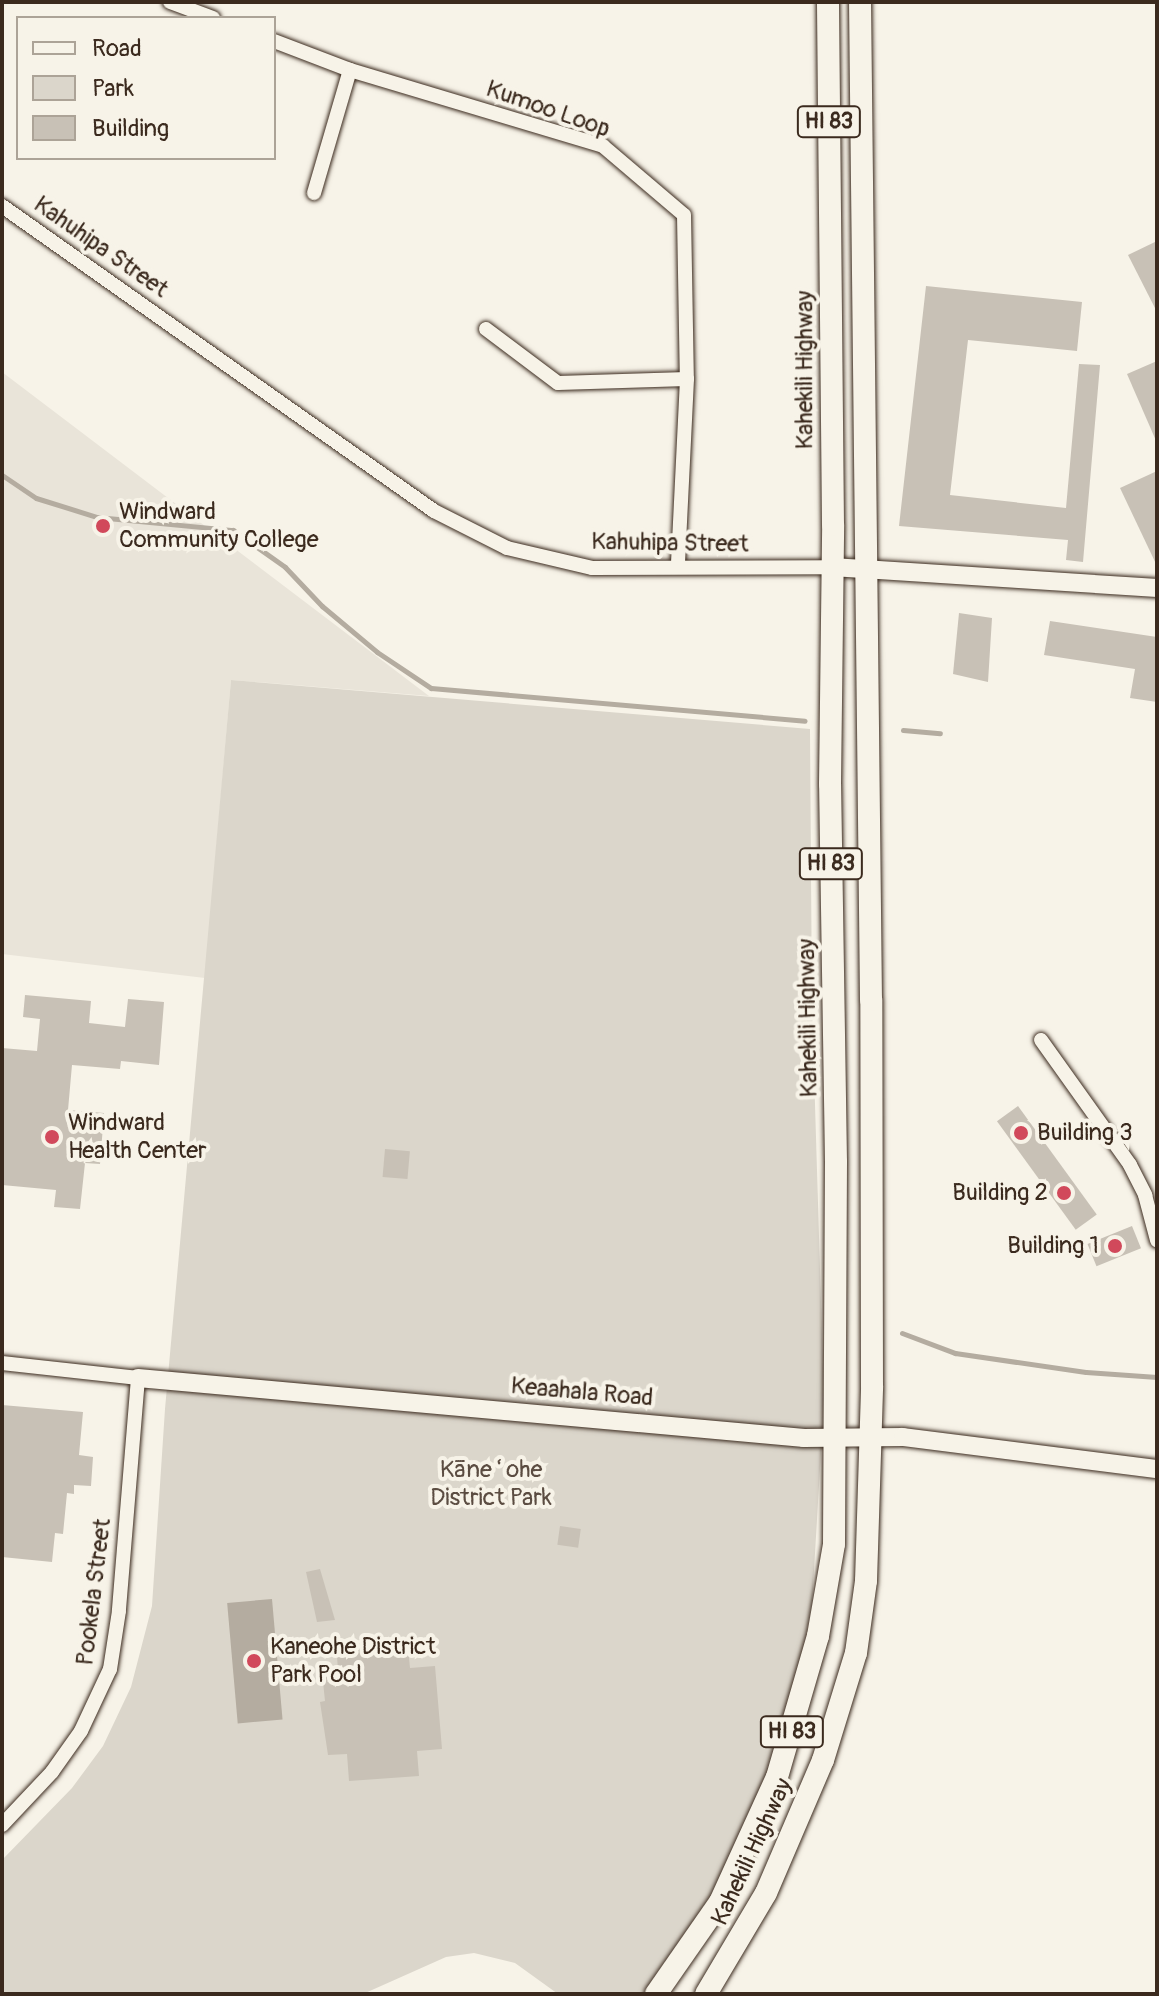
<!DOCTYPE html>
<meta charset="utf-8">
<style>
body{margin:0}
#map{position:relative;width:1159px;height:1996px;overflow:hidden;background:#f7f3e8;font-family:Pangolin,sans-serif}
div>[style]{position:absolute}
.built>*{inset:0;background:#e9e4d9}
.green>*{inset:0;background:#dbd6cb}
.water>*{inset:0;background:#b4aca0;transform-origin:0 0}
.stream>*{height:5px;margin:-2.5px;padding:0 2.5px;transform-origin:2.5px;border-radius:2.5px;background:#b4aca0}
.building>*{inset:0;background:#c8c1b6;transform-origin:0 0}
.roads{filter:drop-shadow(0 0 2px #3b2a1e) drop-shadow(0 0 2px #3b2a1e)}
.minor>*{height:14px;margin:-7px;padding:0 7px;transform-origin:7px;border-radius:7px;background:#f7f3e8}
.tertiary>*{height:18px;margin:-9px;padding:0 9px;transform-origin:9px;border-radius:9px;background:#f7f3e8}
.primary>*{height:22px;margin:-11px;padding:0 11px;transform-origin:11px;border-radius:11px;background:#f7f3e8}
.dots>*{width:22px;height:22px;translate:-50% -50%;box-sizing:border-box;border:4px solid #f7f3e8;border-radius:50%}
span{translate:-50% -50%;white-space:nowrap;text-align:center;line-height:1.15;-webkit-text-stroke:8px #f7f3e8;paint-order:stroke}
.shield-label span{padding:2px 6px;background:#f7f3e8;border:2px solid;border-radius:6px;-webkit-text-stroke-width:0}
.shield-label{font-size:22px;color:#3b2a1e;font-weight:700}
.street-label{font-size:24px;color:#3b2a1e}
.poi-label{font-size:24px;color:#3b2a1e}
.left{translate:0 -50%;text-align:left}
.right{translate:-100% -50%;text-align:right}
.park-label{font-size:24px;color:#5b4c41}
.frame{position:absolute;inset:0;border:4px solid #3b2a1e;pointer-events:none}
.legend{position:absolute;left:16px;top:16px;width:260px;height:144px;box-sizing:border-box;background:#f7f3e8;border:2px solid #aca397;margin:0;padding:10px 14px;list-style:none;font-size:24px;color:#3b2a1e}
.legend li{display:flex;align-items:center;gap:16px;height:40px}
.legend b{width:40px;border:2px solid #aca397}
</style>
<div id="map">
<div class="built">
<div style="clip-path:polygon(2px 372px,429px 696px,231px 680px,205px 978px,2px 954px)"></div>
</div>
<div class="green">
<div style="clip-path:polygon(231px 680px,810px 729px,812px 1005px,824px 1401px,812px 1604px,790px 1721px,708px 1910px,645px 1994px,558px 1994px,515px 1963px,474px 1953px,446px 1957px,363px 1994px,2px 1994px,2px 1860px,72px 1788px,103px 1746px,131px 1687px,152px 1606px,165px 1409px)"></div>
</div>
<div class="water">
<div style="left:272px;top:1599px;width:121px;height:45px;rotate:85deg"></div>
</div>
<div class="stream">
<div style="left:2px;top:475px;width:41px;rotate:34.1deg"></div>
<div style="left:36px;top:498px;width:64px;rotate:17.3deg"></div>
<div style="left:97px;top:517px;width:137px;rotate:5.5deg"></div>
<div style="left:233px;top:530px;width:64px;rotate:35.4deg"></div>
<div style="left:285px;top:567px;width:54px;rotate:46.5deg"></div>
<div style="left:322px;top:606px;width:72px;rotate:39.9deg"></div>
<div style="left:377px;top:652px;width:65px;rotate:33.7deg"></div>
<div style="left:431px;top:688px;width:375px;rotate:5deg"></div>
<div style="left:903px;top:730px;width:37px;rotate:5deg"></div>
<div style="left:902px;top:1333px;width:57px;rotate:20.7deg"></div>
<div style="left:955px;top:1353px;width:132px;rotate:8.3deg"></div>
<div style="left:1086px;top:1372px;width:71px;rotate:4deg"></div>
</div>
<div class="building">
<div style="clip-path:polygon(1157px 241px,1157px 312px,1128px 255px)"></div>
<div style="clip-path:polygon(926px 286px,1082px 302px,1077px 351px,968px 340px,950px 495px,1066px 508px,1079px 364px,1100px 365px,1083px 562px,1066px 560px,1068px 540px,899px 526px)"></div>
<div style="clip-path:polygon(1157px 361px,1157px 443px,1127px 374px)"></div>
<div style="clip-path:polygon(1157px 471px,1157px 566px,1120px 488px)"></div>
<div style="clip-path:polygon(959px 613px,992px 618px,988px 682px,953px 674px)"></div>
<div style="clip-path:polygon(1050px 621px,1157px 637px,1157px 702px,1130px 698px,1135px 669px,1044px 655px)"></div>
<div style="clip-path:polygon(25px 995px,91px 1001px,89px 1023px,125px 1027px,128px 999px,164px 1002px,159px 1065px,121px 1061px,120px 1069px,72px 1065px,68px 1110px,104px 1113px,100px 1164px,85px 1163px,80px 1209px,54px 1207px,56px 1190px,2px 1185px,2px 1048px,37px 1051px,40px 1019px,23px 1017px)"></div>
<div style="left:1018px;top:1106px;width:134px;height:26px;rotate:54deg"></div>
<div style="left:385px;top:1149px;width:25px;height:28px;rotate:5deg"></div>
<div style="left:1132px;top:1226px;width:24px;height:48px;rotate:68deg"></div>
<div style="clip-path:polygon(2px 1405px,83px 1412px,79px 1455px,93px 1457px,91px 1486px,74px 1485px,74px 1494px,67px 1493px,63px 1534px,55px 1533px,52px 1562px,2px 1557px)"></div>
<div style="left:560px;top:1526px;width:21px;height:19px;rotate:8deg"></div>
<div style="clip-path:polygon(320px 1569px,335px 1620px,317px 1622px,306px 1572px)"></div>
<div style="clip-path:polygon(407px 1638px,410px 1668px,435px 1666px,442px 1749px,417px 1751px,419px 1776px,349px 1781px,347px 1754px,328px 1755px,320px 1702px,325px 1701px,322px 1672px,338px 1670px,336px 1643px)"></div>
</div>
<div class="roads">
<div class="minor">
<div style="left:170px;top:2px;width:46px;rotate:20.4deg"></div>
<div style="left:274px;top:41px;width:81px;rotate:20.9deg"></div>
<div style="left:350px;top:70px;width:264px;rotate:16.7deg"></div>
<div style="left:603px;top:146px;width:106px;rotate:40.4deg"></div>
<div style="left:684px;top:215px;width:164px;rotate:89deg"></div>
<div style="left:687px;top:379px;width:187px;rotate:92.8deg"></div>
<div style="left:314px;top:193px;width:128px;rotate:-73.7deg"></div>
<div style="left:2px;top:206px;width:529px;rotate:35.22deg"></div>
<div style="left:434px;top:511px;width:82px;rotate:26.9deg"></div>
<div style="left:507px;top:548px;width:87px;rotate:13.2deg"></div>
<div style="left:592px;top:568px;width:240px;rotate:-0.2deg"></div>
<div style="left:486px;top:329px;width:90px;rotate:36.9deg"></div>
<div style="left:558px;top:383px;width:129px;rotate:-1.8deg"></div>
<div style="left:1041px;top:1040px;width:153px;rotate:54.5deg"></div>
<div style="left:1130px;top:1165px;width:34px;rotate:63deg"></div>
<div style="left:1145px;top:1195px;width:47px;rotate:75.1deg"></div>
<div style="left:2px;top:1363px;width:137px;rotate:6.3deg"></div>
<div style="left:138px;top:1378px;width:234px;rotate:94.7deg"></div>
<div style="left:119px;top:1611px;width:59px;rotate:98.8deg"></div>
<div style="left:110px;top:1669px;width:68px;rotate:115.1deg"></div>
<div style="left:81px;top:1731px;width:50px;rotate:125.3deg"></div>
<div style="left:52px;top:1772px;width:73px;rotate:133.3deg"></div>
</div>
<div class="tertiary">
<div style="left:832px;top:567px;width:326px;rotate:3.7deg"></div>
<div style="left:138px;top:1378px;width:669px;rotate:5.15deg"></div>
<div style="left:804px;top:1438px;width:99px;rotate:-0.6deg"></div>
<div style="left:903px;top:1437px;width:256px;rotate:7.2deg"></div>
</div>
<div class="primary">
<div style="left:656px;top:1994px;width:112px;rotate:-55.2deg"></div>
<div style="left:720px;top:1902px;width:137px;rotate:-65.5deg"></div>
<div style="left:777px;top:1777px;width:147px;rotate:-73.8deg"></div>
<div style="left:818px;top:1636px;width:93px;rotate:-80.1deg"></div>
<div style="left:834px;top:1544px;width:382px;rotate:-89.7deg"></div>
<div style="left:836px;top:1162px;width:378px;rotate:-90.9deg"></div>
<div style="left:830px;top:784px;width:259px;rotate:-89.3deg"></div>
<div style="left:833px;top:525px;width:523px;rotate:-90.55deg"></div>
<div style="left:706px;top:1994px;width:117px;rotate:-59.3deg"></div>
<div style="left:766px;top:1893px;width:145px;rotate:-66.8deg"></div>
<div style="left:823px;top:1760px;width:112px;rotate:-72.9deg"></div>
<div style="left:856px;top:1653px;width:73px;rotate:-82.1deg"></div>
<div style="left:866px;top:1581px;width:195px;rotate:-88.2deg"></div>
<div style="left:872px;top:1386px;width:386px;rotate:-90.1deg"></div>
<div style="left:871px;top:1000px;width:998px;rotate:-90.63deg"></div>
</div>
</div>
<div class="dots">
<div style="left:103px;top:526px;background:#d1495b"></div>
<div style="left:1021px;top:1133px;background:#d1495b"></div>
<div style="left:52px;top:1137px;background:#d1495b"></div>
<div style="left:1064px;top:1193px;background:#d1495b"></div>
<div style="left:1115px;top:1246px;background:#d1495b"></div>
<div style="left:254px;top:1661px;background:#d1495b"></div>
</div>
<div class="shield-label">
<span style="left:829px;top:122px">HI 83</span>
<span style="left:831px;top:864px">HI 83</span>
<span style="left:792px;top:1732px">HI 83</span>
</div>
<div class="street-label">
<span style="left:548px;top:109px;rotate:19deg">Kumoo Loop</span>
<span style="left:101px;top:247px;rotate:35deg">Kahuhipa Street</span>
<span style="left:805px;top:370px;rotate:-90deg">Kahekili Highway</span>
<span style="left:670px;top:543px;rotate:1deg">Kahuhipa Street</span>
<span style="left:808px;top:1018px;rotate:-91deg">Kahekili Highway</span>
<span style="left:582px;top:1392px;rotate:5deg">Keaahala Road</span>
<span style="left:94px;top:1592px;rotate:-83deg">Pookela Street</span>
<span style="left:752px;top:1852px;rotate:-65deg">Kahekili Highway</span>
</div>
<div class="poi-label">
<span class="left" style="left:119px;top:526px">Windward<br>Community College</span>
<span class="left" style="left:68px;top:1137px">Windward<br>Health Center</span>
<span class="left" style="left:1037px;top:1133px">Building 3</span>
<span class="right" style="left:1048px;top:1193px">Building 2</span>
<span class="right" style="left:1099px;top:1246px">Building 1</span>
<span class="left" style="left:270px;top:1661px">Kaneohe District<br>Park Pool</span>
</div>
<div class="park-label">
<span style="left:491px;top:1484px">Kāneʻohe<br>District Park</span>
</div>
<div class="frame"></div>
<ul class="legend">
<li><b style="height:10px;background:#f7f3e8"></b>Road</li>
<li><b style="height:22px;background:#dbd6cb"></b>Park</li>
<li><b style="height:22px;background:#c8c1b6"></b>Building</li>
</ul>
</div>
